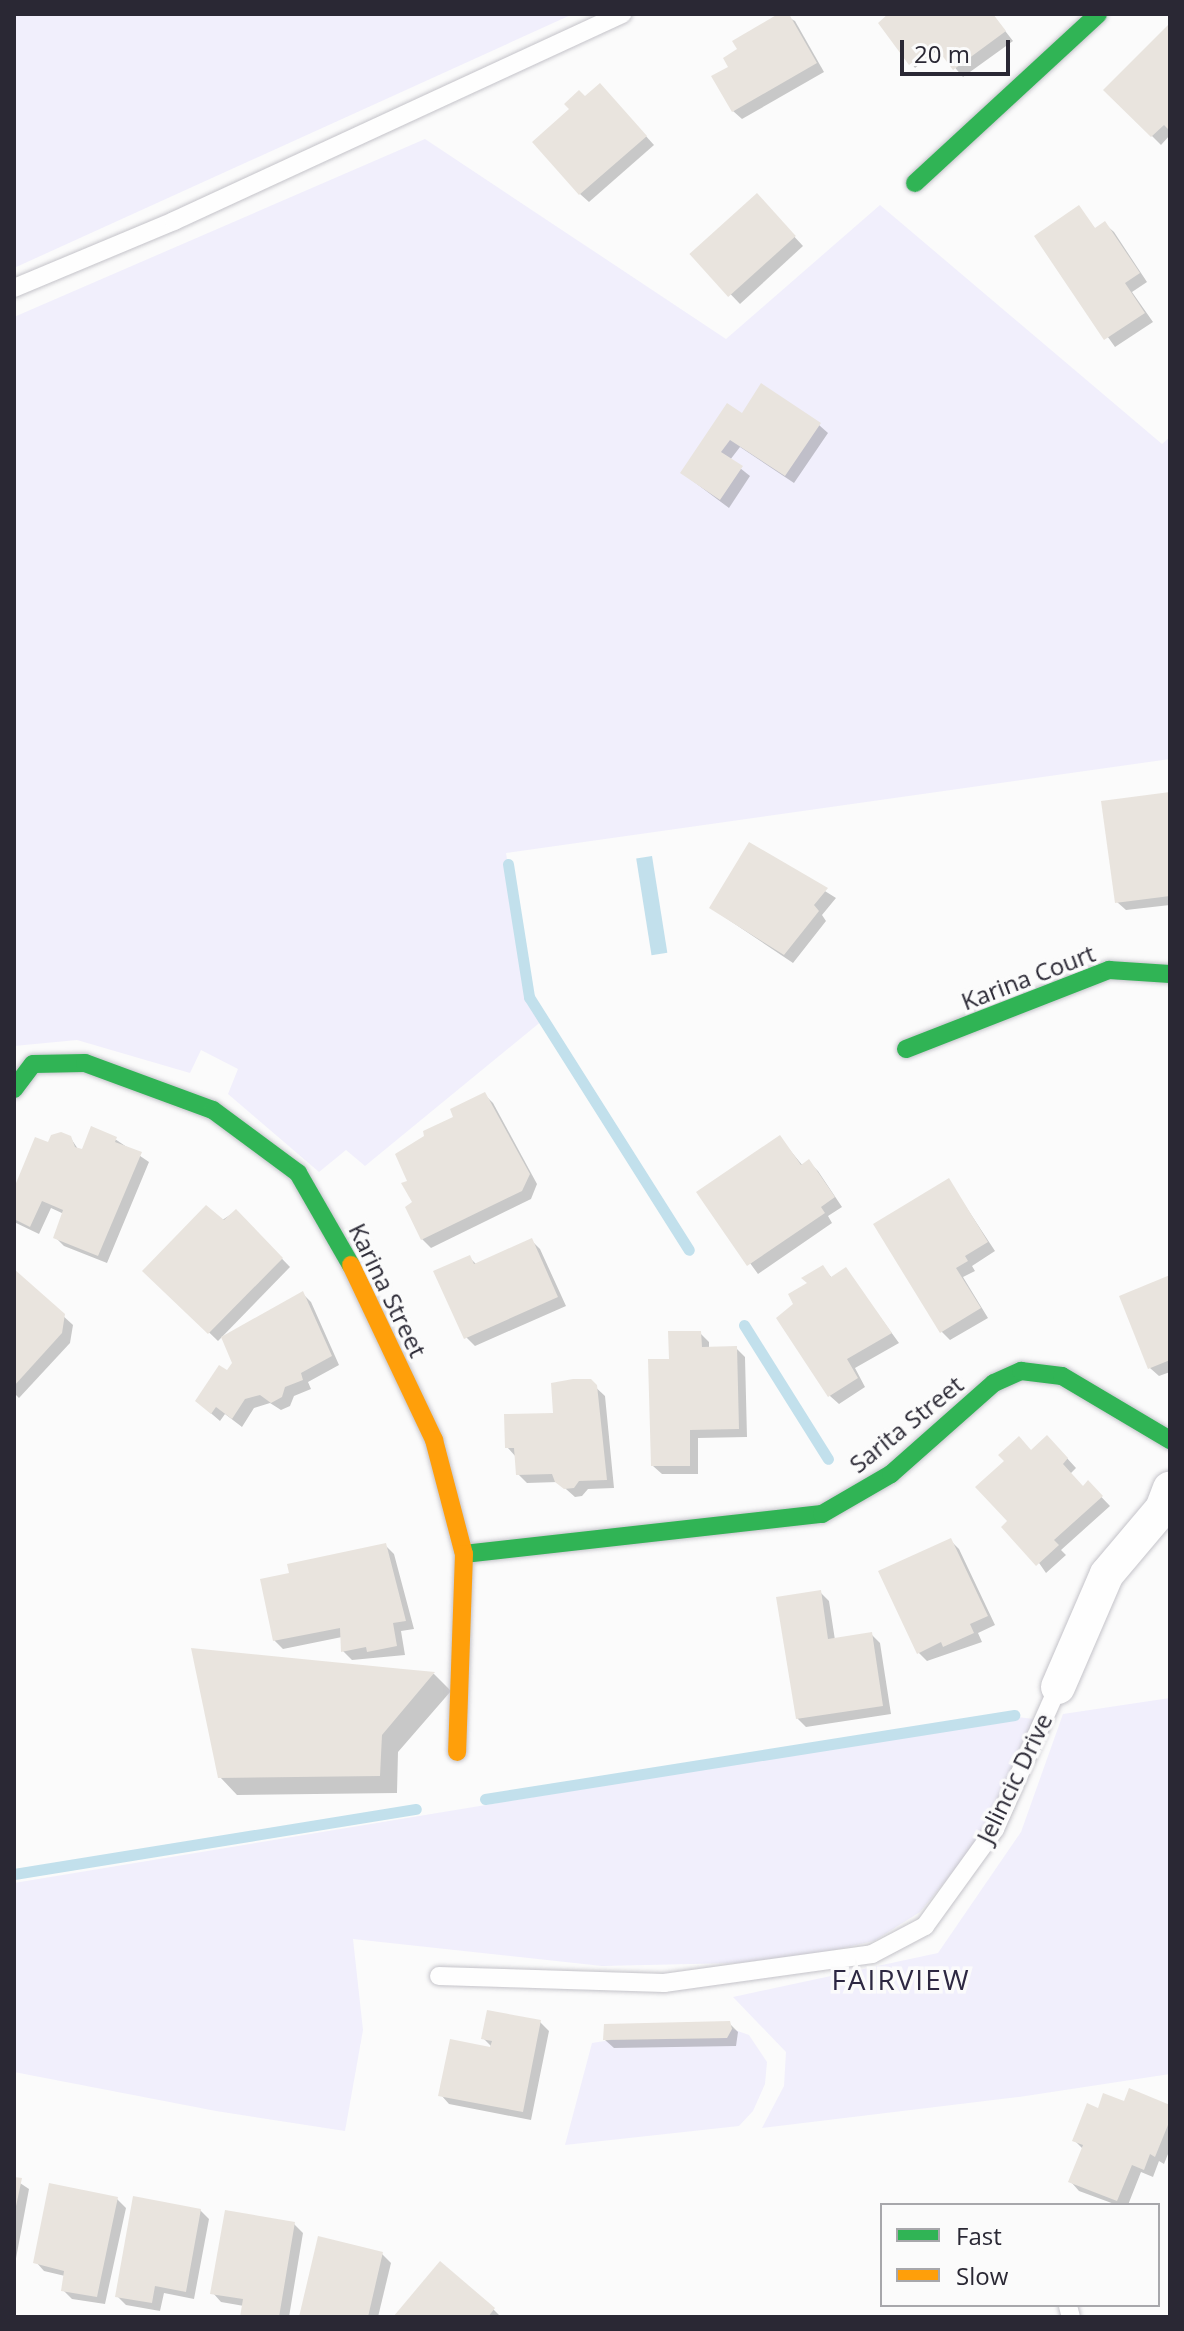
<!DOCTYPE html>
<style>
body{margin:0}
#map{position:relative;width:1184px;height:2331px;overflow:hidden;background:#fbfbfb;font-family:"Open Sans",sans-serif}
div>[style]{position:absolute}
.green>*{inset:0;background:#f1effc}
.water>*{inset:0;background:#c2e0ec;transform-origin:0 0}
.shadow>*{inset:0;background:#0003}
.stream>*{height:11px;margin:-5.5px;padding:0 5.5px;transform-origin:5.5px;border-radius:5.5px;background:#c2e0ec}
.building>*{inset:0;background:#e9e4de;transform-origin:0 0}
.roads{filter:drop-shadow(0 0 2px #c4c3c9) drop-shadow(0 0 2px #c4c3c9)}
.lane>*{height:18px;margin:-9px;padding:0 9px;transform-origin:9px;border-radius:9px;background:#fefefe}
.street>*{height:34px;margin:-17px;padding:0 17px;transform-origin:17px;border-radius:17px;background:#fefefe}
.fast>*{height:18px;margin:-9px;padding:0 9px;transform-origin:9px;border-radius:9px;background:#30b455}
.slow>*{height:18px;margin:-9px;padding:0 9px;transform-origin:9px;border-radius:9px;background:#ff9f0a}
span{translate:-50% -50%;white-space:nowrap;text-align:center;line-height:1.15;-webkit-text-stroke:7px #fbfbfb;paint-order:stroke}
.street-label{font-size:24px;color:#2a2834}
.quarter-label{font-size:28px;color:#2d2842;letter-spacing:2px}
.frame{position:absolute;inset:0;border:16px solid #2a2834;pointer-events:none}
.legend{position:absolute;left:880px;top:2203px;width:280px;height:104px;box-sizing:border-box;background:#fbfbfb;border:2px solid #a7a7ab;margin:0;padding:10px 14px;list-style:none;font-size:24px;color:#2a2834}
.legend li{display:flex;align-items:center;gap:16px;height:40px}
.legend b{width:40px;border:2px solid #a7a7ab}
.scale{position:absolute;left:900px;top:40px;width:110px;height:36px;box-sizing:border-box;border:4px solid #2a2834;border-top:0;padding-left:10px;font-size:24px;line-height:28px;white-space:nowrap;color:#2a2834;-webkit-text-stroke:6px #fbfbfb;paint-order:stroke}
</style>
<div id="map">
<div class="green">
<div style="clip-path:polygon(14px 14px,573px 14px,14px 268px)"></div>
<div style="clip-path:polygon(425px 139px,726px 339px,880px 205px,1162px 444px,1170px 437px,1170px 759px,506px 853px,529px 997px,543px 1020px,365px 1166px,346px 1150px,319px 1172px,228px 1094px,238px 1069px,201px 1050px,190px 1073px,77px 1040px,14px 1046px,14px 317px)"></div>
<div style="clip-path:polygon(1170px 1698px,1170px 2074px,1019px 2097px,762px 2128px,784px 2086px,786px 2052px,733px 1997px,938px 1953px,1021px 1832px,1063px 1714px)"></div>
<div style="clip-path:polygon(1017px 1717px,1034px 1719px,977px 1842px,920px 1912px,874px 1941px,821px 1953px,737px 1963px,602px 1966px,353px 1939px,363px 2030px,345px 2131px,216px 2111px,14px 2072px,14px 1883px)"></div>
<div style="clip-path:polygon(732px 2029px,749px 2035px,767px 2062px,765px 2084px,753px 2111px,739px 2126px,565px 2145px,592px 2043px,611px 2040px,727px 2038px)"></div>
</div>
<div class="water">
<div style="left:652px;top:856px;width:98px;height:16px;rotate:81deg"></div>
</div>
<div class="shadow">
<div style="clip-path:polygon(782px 14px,795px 21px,824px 72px,742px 119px,733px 111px,730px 68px)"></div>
<div style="clip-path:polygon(891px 14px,992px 14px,1013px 41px,963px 77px,939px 49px,915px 68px,880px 23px)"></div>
<div style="clip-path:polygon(1170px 27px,1170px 135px,1161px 145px,1106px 90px)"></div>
<div style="clip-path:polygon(608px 94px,654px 145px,589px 202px,580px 194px,585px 98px)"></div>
<div style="clip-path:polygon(765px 205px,803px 246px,740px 304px,693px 255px)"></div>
<div style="clip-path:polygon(1079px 208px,1096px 230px,1105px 224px,1114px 232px,1147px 282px,1132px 292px,1153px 322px,1115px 347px,1036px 236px)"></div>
<div style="clip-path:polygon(743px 415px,819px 425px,828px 433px,794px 483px,740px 447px,730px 460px,750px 476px,729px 508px,682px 473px)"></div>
<div style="clip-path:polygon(1170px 794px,1170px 905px,1126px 910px,1117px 902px)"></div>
<div style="clip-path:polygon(750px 844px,836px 898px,822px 915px,826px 921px,793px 963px,711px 908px)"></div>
<div style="clip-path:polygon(484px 1094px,493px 1103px,537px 1184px,531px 1199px,431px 1248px,422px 1239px,410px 1182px,455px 1118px)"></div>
<div style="clip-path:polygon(70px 1137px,82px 1155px,115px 1139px,149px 1162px,107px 1263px,64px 1246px,55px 1237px,64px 1214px,51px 1208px,39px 1234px,14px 1222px,14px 1193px,49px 1144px)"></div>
<div style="clip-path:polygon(780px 1138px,803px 1166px,809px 1162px,818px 1171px,842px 1207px,828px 1216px,832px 1223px,758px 1274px,699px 1193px)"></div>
<div style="clip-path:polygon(949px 1181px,995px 1251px,972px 1266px,975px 1271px,963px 1277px,988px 1318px,950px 1340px,941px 1331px)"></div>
<div style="clip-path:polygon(236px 1211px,290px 1267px,218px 1341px,145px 1271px)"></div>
<div style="clip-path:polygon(531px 1240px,540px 1249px,566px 1306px,475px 1346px,466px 1337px,469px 1257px,477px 1265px)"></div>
<div style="clip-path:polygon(823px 1268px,832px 1278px,846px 1270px,899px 1343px,855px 1368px,865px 1387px,839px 1404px,830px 1396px,795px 1304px)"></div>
<div style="clip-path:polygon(14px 1271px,73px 1325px,70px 1343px,19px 1398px,14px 1393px)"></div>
<div style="clip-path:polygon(1170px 1277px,1170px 1372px,1159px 1376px,1150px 1368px)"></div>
<div style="clip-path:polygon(302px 1293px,311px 1302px,339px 1365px,308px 1382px,311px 1389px,294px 1396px,290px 1406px,281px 1410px,270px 1403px,254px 1408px,242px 1427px,225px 1414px,220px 1421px,206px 1409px,228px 1373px)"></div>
<div style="clip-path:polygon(700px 1333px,709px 1342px,709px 1349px,736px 1348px,745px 1357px,747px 1437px,698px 1438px,698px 1474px,662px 1474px,653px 1466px,672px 1360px)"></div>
<div style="clip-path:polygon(590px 1382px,605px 1396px,614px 1488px,588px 1489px,582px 1496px,575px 1497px,558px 1482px,527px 1483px,518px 1474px,516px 1457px,507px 1447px,555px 1414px)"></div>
<div style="clip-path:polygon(1056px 1446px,1076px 1468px,1070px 1474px,1083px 1488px,1088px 1483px,1110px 1506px,1061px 1550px,1066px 1555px,1046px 1573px,1010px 1521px,1031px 1452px)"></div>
<div style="clip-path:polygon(950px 1540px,959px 1549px,995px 1625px,978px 1633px,982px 1642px,927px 1661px,918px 1652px)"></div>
<div style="clip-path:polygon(385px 1545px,394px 1554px,414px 1629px,401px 1631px,405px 1655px,352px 1660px,343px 1651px,342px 1637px,283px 1649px,274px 1640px,292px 1575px)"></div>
<div style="clip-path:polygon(820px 1592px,829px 1601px,835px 1640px,871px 1634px,880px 1643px,891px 1714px,806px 1727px,797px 1718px)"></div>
<div style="clip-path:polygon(194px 1650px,434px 1674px,451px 1691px,398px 1752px,397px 1793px,237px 1795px,220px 1777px)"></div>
<div style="clip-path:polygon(540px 2022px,549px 2031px,531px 2120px,449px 2104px,441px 2095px,496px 2051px,483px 2038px)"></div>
<div style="clip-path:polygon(729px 2023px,738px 2032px,736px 2046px,614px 2048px,605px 2040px)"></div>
<div style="clip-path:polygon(1170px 2107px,1170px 2149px,1164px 2164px,1159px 2161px,1153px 2177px,1141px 2172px,1128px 2205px,1117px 2205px,1079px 2191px,1071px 2182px,1083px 2149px,1074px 2140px,1099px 2110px)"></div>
<div style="clip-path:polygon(14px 2179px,29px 2189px,14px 2269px)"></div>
<div style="clip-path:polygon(117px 2199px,126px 2208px,105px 2304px,72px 2299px,63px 2290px,65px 2276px,44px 2271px,36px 2262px)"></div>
<div style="clip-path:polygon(200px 2210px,209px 2219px,194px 2299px,164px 2293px,160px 2311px,126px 2305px,117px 2296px)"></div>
<div style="clip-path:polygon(294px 2224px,303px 2233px,289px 2317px,242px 2317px,244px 2306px,221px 2302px,213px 2293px)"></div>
<div style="clip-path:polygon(382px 2254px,391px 2263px,378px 2317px,301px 2317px)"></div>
<div style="clip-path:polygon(440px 2264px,494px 2310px,501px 2317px,396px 2317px)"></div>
</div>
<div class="stream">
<div style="left:508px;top:864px;width:135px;rotate:81deg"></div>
<div style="left:529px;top:997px;width:299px;rotate:57.7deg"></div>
<div style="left:744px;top:1325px;width:158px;rotate:57.9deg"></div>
<div style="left:485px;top:1799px;width:536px;rotate:-9.02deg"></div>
<div style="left:14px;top:1874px;width:407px;rotate:-9.2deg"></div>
</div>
<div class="building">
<div style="clip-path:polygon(778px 14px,789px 14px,817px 63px,732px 112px,711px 76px,728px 67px,723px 58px,737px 49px,732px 41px)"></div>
<div style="clip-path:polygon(888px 14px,993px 14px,1006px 31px,953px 70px,935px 46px,909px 65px,878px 23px)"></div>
<div style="clip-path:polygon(1170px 23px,1170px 131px,1164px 125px,1151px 137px,1103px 90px)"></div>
<div style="clip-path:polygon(600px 83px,647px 136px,579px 195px,532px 142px,569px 109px,564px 104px,579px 90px,585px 96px)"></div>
<div style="left:757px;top:193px;width:58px;height:91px;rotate:48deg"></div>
<div style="clip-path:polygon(1079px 205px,1095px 228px,1105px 221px,1140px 273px,1125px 283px,1145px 313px,1104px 340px,1034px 236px)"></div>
<div style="clip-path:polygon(761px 383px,821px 423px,785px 476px,730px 440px,721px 452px,743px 466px,720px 500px,680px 473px,727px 403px,742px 413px)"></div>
<div style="clip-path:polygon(1170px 792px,1170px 896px,1115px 903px,1101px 801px)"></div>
<div style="clip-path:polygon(749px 842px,828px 888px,814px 905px,819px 911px,784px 955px,709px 908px)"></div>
<div style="clip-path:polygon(485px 1092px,530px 1174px,522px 1191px,421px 1240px,405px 1207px,412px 1202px,401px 1183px,407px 1181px,395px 1154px,424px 1136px,423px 1131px,453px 1117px,450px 1109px)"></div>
<div style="clip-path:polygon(91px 1126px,117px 1137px,115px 1142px,142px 1152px,98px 1256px,53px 1238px,63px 1210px,42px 1201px,30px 1227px,14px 1219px,14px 1188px,35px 1137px,48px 1142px,51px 1135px,61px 1132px,71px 1136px,75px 1147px,82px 1149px)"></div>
<div style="clip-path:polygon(780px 1135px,801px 1165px,809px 1159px,835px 1197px,821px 1207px,825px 1213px,747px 1266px,696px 1192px)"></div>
<div style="clip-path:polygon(949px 1178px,988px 1242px,965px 1256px,968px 1261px,956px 1268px,981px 1308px,940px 1333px,873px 1224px)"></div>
<div style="clip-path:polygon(206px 1205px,224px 1220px,236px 1209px,283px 1258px,208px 1334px,142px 1271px)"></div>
<div style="clip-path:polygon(532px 1238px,558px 1297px,464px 1339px,433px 1271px,470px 1255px,474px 1264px)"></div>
<div style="clip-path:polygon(823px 1265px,831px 1277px,846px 1267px,892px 1333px,847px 1359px,858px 1378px,828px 1397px,776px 1318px,793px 1304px,788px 1294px,807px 1283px,801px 1278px)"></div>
<div style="clip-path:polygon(14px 1269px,65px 1314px,62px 1333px,14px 1386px)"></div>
<div style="clip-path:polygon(1170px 1275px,1170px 1360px,1148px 1369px,1119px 1296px)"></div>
<div style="clip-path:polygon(303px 1291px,332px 1356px,301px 1373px,303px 1380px,285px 1387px,282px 1397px,271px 1403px,260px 1395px,245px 1399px,232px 1419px,216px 1407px,211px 1414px,195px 1401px,219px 1365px,227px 1370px,232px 1363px,221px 1337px)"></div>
<div style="clip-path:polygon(668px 1331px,701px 1331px,702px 1347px,737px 1346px,739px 1429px,690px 1430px,690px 1466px,651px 1466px,648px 1359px,669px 1359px)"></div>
<div style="clip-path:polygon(573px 1379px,591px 1379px,597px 1385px,607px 1480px,579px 1481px,574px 1488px,564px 1489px,555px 1482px,552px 1474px,516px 1475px,514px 1448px,505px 1448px,504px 1414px,553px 1413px,551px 1383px)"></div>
<div style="clip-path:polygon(1047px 1435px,1068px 1458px,1063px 1464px,1083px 1486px,1088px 1480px,1103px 1496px,1054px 1540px,1059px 1545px,1036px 1566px,1001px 1527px,1007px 1521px,975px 1487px,1004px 1461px,998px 1455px,1019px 1436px,1031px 1450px)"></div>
<div style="clip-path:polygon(951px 1538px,988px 1616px,970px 1624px,974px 1633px,943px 1647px,941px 1642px,917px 1654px,878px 1571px)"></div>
<div style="clip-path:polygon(386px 1543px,406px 1621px,393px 1623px,397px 1646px,367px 1652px,366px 1647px,341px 1652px,340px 1628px,273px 1641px,260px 1579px,289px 1573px,287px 1564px)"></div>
<div style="clip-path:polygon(821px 1590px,828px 1639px,872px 1632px,883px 1706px,796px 1719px,776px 1597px)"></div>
<div style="clip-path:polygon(191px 1648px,403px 1669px,435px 1672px,382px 1735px,380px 1776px,218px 1778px)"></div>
<div style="clip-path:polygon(487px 2010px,541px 2020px,523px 2112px,438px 2096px,450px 2039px,490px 2047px,492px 2041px,481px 2039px)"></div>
<div style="clip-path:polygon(730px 2021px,732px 2029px,727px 2038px,603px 2040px,604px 2024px)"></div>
<div style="clip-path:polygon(1129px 2088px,1170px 2105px,1170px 2120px,1155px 2157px,1150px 2154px,1144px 2170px,1132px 2165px,1117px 2201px,1068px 2182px,1083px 2145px,1072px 2141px,1087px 2103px,1098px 2108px,1103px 2093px,1124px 2101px)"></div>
<div style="clip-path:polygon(14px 2177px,22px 2178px,15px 2211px,14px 2211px)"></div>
<div style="clip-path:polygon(49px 2183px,118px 2197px,97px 2297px,61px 2291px,64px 2271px,33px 2263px)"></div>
<div style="clip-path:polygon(133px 2196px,201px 2209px,186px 2292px,155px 2286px,152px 2303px,115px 2297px)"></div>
<div style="clip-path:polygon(225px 2210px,295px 2222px,279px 2317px,240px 2317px,243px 2299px,210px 2294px)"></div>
<div style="clip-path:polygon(318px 2236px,383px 2252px,368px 2317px,299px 2317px)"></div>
<div style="clip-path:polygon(440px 2261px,495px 2308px,488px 2317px,393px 2317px)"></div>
</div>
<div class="roads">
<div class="lane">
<div style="left:14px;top:288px;width:173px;rotate:-22.7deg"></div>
<div style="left:174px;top:221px;width:494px;rotate:-24.8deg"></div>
<div style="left:439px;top:1976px;width:225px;rotate:1.8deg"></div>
<div style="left:664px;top:1983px;width:210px;rotate:-7.9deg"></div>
<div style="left:872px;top:1954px;width:60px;rotate:-27.8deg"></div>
<div style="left:925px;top:1926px;width:120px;rotate:-54.2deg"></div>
<div style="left:995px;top:1829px;width:155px;rotate:-66.1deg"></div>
<div style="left:1068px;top:2306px;width:11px;rotate:75deg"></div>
</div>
<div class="street">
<div style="left:1058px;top:1687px;width:123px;rotate:-66.6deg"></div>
<div style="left:1107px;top:1574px;width:85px;rotate:-49.8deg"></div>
<div style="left:1162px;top:1509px;width:22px;rotate:-69deg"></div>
</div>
<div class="fast">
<div style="left:915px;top:183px;width:249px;rotate:-42.7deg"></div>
<div style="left:906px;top:1049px;width:218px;rotate:-21.3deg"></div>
<div style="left:1109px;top:970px;width:61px;rotate:3.8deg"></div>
<div style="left:14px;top:1089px;width:31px;rotate:-53deg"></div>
<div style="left:33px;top:1064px;width:52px;rotate:-1.1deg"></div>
<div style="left:85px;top:1063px;width:136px;rotate:20.2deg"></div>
<div style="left:213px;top:1110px;width:106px;rotate:36.5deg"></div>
<div style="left:298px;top:1173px;width:106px;rotate:60.1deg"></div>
<div style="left:464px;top:1554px;width:360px;rotate:-6.4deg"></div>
<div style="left:822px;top:1514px;width:80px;rotate:-30.1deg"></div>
<div style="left:891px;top:1474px;width:137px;rotate:-41.5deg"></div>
<div style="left:994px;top:1383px;width:30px;rotate:-24deg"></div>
<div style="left:1021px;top:1371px;width:41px;rotate:7deg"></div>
<div style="left:1062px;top:1376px;width:126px;rotate:30.7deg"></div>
</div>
<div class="slow">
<div style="left:351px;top:1265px;width:194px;rotate:64.6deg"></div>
<div style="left:434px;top:1440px;width:118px;rotate:75.3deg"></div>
<div style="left:464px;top:1554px;width:198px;rotate:92deg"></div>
</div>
</div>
<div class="street-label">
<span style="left:1028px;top:977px;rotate:-21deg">Karina Court</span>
<span style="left:388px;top:1290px;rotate:64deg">Karina Street</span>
<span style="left:906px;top:1424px;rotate:-39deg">Sarita Street</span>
<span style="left:1014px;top:1778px;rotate:-64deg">Jelincic Drive</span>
</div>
<div class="quarter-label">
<span style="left:901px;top:1979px">FAIRVIEW</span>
</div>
<div class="frame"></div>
<ul class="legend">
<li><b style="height:10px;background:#30b455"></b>Fast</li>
<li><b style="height:10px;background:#ff9f0a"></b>Slow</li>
</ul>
<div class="scale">20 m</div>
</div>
